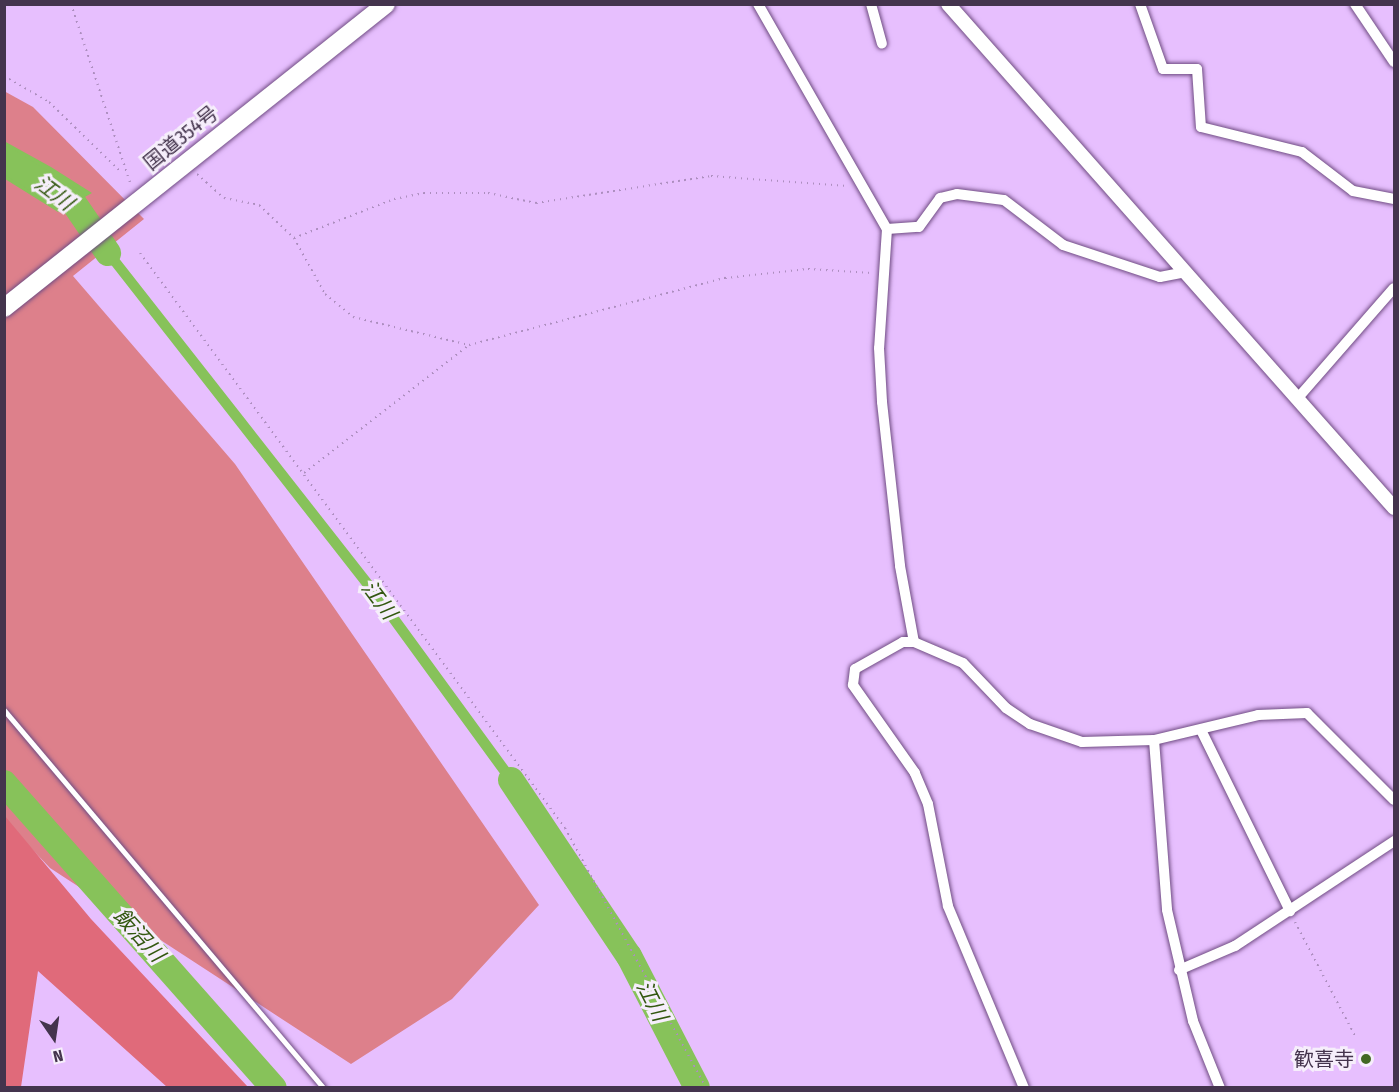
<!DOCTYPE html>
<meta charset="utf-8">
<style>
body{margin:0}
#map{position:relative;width:1399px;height:1092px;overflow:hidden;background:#e7bffe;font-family:"Fira Sans Condensed","Noto Sans JP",sans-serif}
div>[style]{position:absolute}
.green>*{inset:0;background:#dd808b}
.forest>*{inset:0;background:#e06a7a}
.water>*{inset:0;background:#87c25a}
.river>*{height:26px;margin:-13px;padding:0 13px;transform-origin:13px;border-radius:13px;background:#87c25a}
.path>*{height:2px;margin-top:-1px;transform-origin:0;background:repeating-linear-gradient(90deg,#ad8ebf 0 1.5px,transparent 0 6px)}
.roads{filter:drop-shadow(0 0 2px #704c83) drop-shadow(0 0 2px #704c83)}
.service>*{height:5px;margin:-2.5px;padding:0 2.5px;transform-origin:2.5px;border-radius:2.5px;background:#fff}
.minor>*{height:10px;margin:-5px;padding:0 5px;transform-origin:5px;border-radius:5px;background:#fff}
.tertiary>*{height:14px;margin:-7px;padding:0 7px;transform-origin:7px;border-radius:7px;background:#fff}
.trunk>*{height:18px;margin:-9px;padding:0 9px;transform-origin:9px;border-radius:9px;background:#fff}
.dots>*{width:16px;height:16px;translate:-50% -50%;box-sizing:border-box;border:3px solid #f6eefb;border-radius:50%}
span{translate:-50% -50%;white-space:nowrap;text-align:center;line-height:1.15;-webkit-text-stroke:6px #f6eefb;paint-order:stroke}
.street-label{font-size:20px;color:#44344d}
.poi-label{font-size:20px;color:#44344d}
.right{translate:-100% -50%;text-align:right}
.water-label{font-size:21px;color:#335810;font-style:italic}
.frame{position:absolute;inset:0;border:6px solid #44344d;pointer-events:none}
.north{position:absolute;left:24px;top:1008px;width:60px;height:60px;-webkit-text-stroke:4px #f6eefb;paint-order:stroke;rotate:167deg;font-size:16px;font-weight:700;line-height:24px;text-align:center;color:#44344d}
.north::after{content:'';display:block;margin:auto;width:21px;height:27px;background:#44344d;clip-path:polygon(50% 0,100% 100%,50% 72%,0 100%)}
</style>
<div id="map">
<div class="green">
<div style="clip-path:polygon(4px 91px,33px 107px,144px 219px,73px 276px,235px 464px,539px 905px,452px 999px,351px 1064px,50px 868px,5px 821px)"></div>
</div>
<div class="forest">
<div style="clip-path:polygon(5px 816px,91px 919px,248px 1087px,167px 1087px,38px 971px,21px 1087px,5px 1087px)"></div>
</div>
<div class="water">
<div style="clip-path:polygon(4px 141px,51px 167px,92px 193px,58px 212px,5px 179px)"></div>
<div style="clip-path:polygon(92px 224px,383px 595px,537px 806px,528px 812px,375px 602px,84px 230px)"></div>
</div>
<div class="river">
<div style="left:4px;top:159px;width:81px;rotate:31.9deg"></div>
<div style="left:73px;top:202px;width:62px;rotate:55.5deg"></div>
<div style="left:511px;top:780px;width:212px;rotate:56.2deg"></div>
<div style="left:629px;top:956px;width:148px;rotate:62.7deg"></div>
<div style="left:4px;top:783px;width:407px;rotate:48.5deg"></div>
</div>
<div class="path">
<div style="left:71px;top:4px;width:191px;rotate:71.7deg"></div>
<div style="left:4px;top:76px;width:52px;rotate:30deg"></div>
<div style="left:49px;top:102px;width:102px;rotate:44.2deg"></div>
<div style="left:197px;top:174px;width:36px;rotate:42deg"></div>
<div style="left:224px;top:198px;width:36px;rotate:11deg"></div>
<div style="left:259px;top:205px;width:48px;rotate:43.3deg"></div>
<div style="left:294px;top:238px;width:64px;rotate:61deg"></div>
<div style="left:325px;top:294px;width:36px;rotate:39deg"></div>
<div style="left:353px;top:317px;width:119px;rotate:13.6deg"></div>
<div style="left:294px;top:238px;width:107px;rotate:-21.3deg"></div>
<div style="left:394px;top:199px;width:31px;rotate:-11deg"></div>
<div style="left:424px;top:193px;width:64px"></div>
<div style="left:488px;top:193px;width:49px;rotate:11.8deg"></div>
<div style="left:536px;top:203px;width:177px;rotate:-8.8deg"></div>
<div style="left:711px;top:176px;width:137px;rotate:4.2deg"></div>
<div style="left:140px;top:253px;width:715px;rotate:53.53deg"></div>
<div style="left:565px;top:828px;width:296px;rotate:61.5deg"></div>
<div style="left:304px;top:473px;width:209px;rotate:-37.8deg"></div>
<div style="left:469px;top:345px;width:265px;rotate:-14.7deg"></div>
<div style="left:725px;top:278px;width:83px;rotate:-6.2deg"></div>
<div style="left:808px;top:269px;width:64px;rotate:3.6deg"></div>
<div style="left:1295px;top:922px;width:129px;rotate:62.2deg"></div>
</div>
<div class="roads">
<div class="service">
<div style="left:4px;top:710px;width:495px;rotate:49.8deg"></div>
</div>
<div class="minor">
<div style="left:758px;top:4px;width:259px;rotate:60.2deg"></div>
<div style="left:887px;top:229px;width:119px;rotate:93.8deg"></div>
<div style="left:879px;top:348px;width:54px;rotate:86.8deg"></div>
<div style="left:882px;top:402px;width:165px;rotate:83.7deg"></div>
<div style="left:900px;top:566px;width:77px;rotate:79.6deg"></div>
<div style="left:871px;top:4px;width:41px;rotate:74.6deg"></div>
<div style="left:1140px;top:4px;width:69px;rotate:70.5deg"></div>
<div style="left:1163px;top:69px;width:34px"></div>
<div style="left:1197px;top:69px;width:58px;rotate:86.1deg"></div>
<div style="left:1201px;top:127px;width:104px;rotate:13.9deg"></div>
<div style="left:1302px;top:152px;width:64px;rotate:37.4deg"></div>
<div style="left:1353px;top:191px;width:42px;rotate:11deg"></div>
<div style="left:1355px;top:4px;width:70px;rotate:56.1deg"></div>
<div style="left:887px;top:229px;width:32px;rotate:-4deg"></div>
<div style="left:919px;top:227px;width:36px;rotate:-54deg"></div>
<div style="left:940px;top:198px;width:17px;rotate:-13deg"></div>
<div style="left:957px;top:194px;width:47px;rotate:7.3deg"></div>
<div style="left:1004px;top:200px;width:74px;rotate:37.3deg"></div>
<div style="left:1063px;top:245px;width:102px;rotate:18.3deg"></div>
<div style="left:1160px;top:277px;width:25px;rotate:-11deg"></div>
<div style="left:1297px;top:399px;width:147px;rotate:-48.9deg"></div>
<div style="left:1201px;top:730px;width:202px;rotate:63.8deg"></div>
<div style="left:1154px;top:740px;width:170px;rotate:85.6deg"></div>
<div style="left:1167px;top:910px;width:114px;rotate:76.8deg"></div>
<div style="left:1193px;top:1021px;width:72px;rotate:68.1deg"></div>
<div style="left:1179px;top:970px;width:61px;rotate:-23.2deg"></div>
<div style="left:1235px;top:946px;width:191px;rotate:-33.4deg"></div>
<div style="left:1024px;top:1088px;width:197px;rotate:-112.7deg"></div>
<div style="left:948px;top:906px;width:104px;rotate:-101.1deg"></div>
<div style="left:928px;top:804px;width:34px;rotate:-113deg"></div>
<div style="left:915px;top:773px;width:108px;rotate:-125.2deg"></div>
<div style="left:853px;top:685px;width:16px;rotate:-83deg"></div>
<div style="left:855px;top:669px;width:55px;rotate:-29.4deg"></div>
<div style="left:903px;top:642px;width:11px"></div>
<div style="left:914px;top:642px;width:53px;rotate:23.2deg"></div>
<div style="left:963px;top:663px;width:62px;rotate:46.3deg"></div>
<div style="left:1006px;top:708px;width:29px;rotate:34deg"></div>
<div style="left:1030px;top:724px;width:55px;rotate:19.1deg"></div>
<div style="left:1082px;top:742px;width:72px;rotate:-1.6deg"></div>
<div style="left:1154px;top:740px;width:107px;rotate:-13.5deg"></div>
<div style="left:1258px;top:715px;width:49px;rotate:-2.3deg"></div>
<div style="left:1307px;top:713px;width:123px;rotate:45deg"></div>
</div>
<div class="tertiary">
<div style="left:948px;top:4px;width:673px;rotate:48.49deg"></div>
</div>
<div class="trunk">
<div style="left:4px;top:308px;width:488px;rotate:-38.5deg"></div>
</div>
</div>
<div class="dots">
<div style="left:1366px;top:1059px;background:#426823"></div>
</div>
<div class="street-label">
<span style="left:181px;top:138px;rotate:-39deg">国道354号</span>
</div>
<div class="poi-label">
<span class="right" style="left:1354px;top:1059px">歓喜寺</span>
</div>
<div class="water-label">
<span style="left:54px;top:193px;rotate:37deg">江川</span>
<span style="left:379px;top:600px;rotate:53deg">江川</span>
<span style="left:139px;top:935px;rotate:48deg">飯沼川</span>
<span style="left:652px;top:1001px;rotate:63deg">江川</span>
</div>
<div class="frame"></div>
<div class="north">N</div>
</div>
